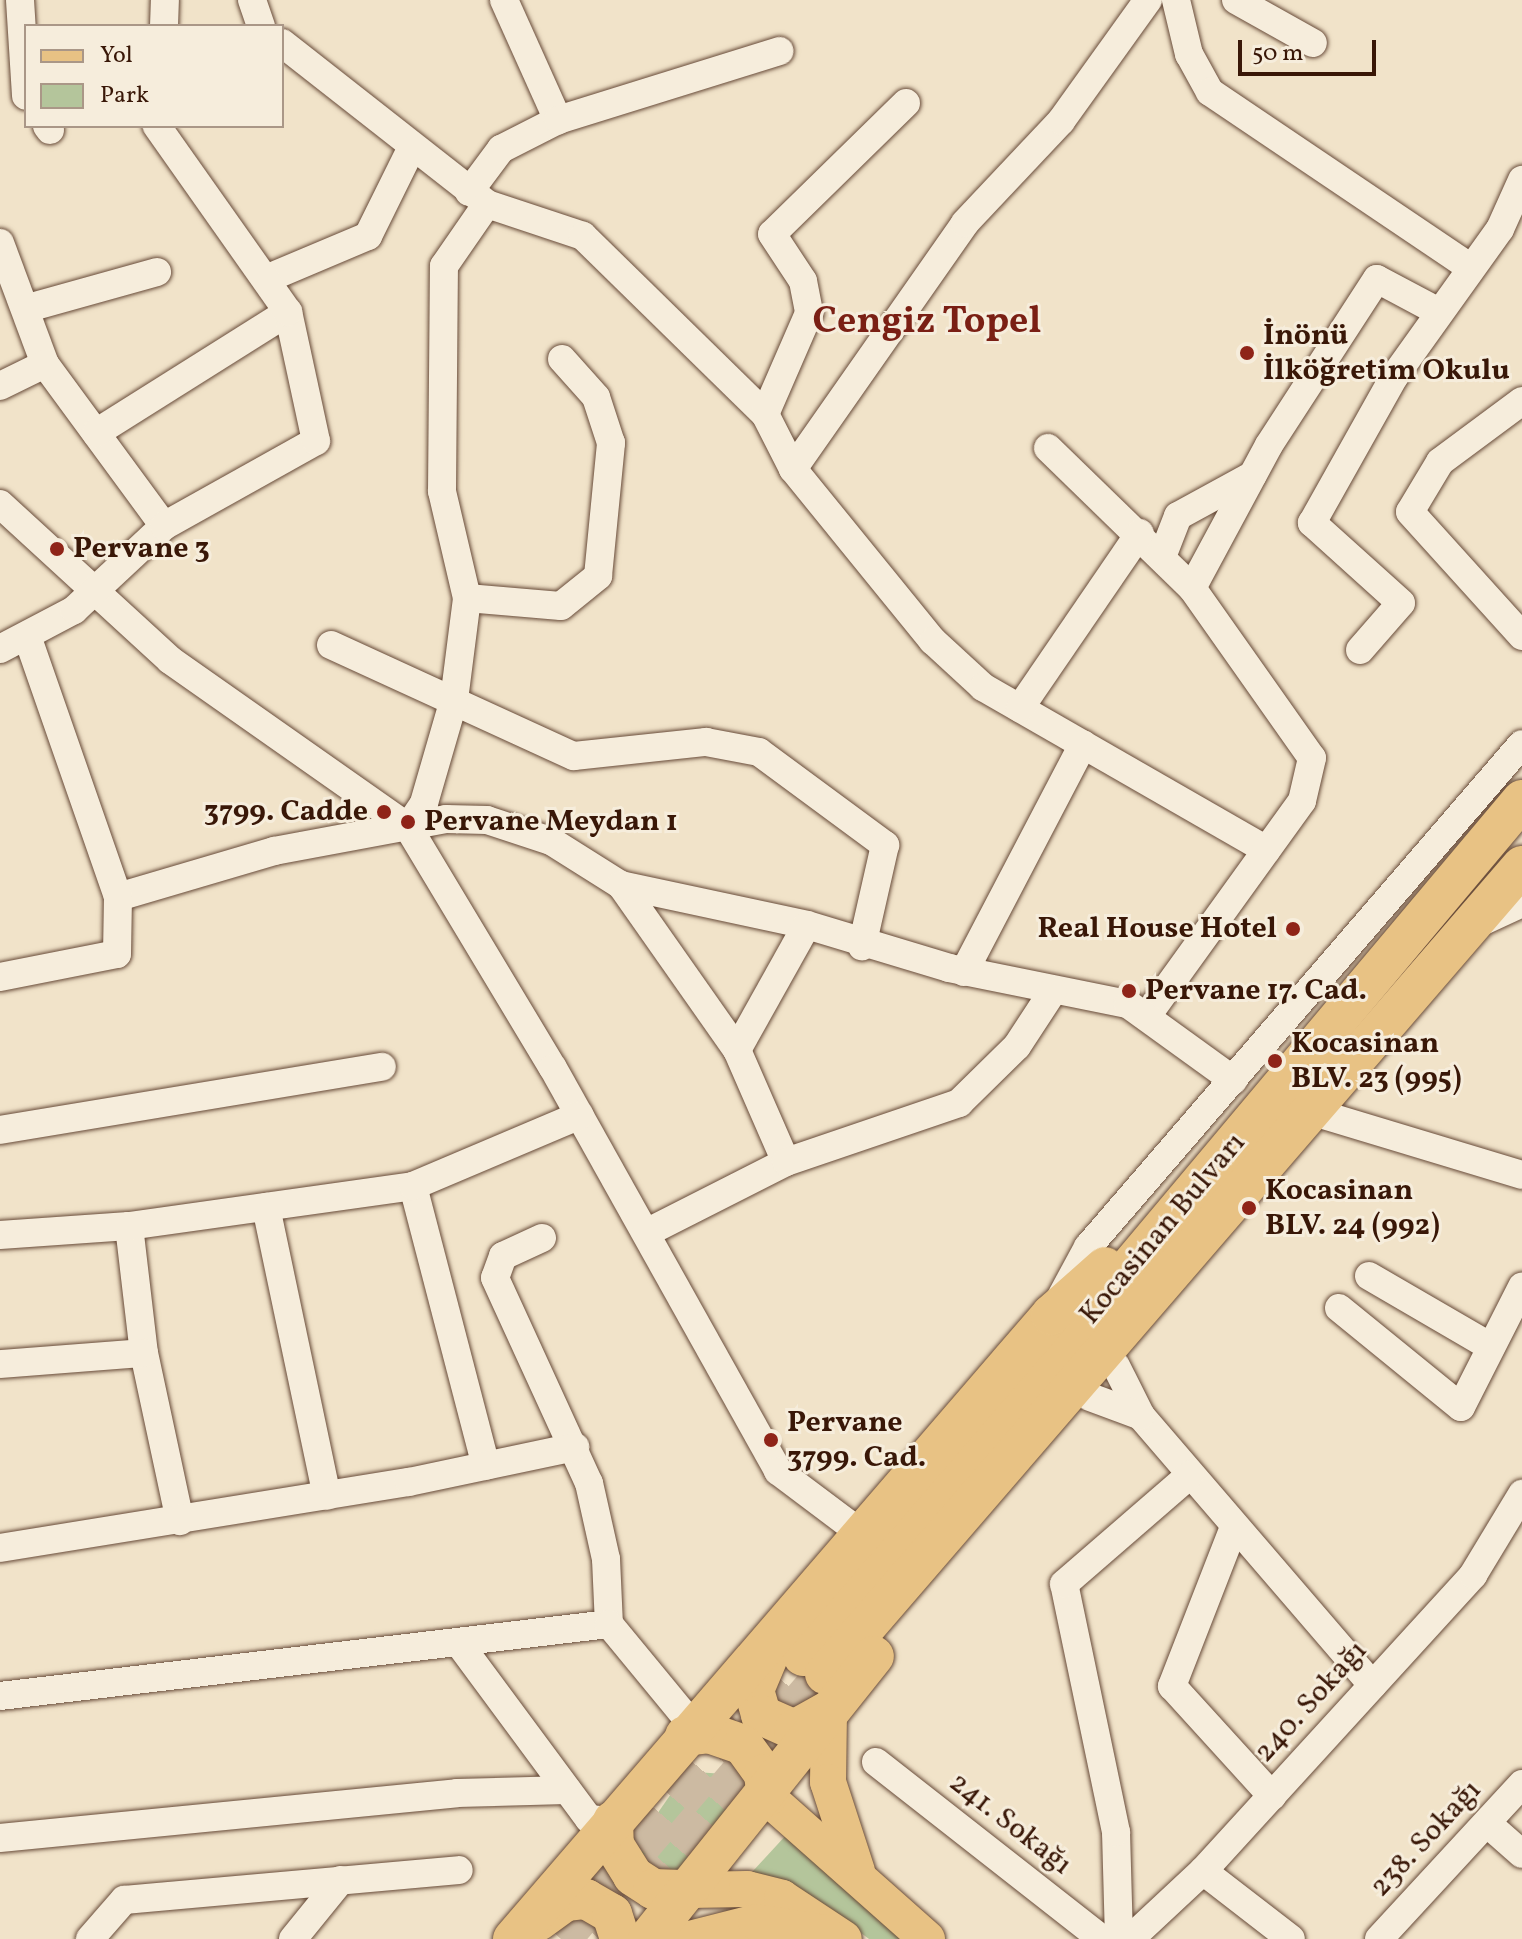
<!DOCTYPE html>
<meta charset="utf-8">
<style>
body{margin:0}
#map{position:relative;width:1522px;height:1939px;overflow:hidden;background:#f1e3c9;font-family:Vollkorn,serif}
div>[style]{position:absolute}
.green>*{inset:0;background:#b4c59b}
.highway-tunnel>*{height:40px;margin-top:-20px;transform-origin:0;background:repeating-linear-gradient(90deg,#ccbaa2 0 40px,transparent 0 60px)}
.roads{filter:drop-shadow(0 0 2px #674a38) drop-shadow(0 0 2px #674a38)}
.minor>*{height:28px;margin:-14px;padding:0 14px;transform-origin:14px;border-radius:14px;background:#f6eddc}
.major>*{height:36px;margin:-18px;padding:0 18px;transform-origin:18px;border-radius:18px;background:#e8c284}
.highway>*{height:40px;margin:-20px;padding:0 20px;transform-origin:20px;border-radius:20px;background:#e8c284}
.dots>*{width:22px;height:22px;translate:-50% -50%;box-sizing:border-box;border:4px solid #f6eddc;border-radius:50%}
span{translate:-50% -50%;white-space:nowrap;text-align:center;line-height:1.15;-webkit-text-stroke:6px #f6eddc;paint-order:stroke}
.poi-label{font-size:30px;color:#391707;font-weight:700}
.left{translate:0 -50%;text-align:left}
.right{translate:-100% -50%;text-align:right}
.street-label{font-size:30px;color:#391707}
.district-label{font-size:38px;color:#7a1f14;font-weight:700}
.legend{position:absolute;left:24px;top:24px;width:260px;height:104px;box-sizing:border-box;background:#f6eddc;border:2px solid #aa9787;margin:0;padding:10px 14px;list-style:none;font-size:24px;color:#391707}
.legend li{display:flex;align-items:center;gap:16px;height:40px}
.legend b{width:40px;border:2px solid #aa9787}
.scale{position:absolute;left:1238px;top:40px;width:138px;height:36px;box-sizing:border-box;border:4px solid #391707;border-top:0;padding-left:10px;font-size:24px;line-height:28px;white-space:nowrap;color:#391707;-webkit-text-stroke:6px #f6eddc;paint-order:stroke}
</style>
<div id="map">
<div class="green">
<div style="clip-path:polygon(696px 1772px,724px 1774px,742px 1793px,669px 1882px,642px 1857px,641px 1837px,680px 1781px)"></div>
<div style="clip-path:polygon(788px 1833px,900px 1939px,869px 1939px,823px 1904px,742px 1883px)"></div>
</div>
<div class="highway-tunnel">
<div style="left:561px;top:1939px;width:372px;rotate:-49.5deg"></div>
<div style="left:599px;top:1939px;width:348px;rotate:-49.5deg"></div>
</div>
<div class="roads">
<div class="minor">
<div style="left:20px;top:0;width:96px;rotate:86.4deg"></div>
<div style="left:252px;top:0;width:28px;rotate:71deg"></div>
<div style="left:504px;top:0;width:132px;rotate:65.8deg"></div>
<div style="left:1176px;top:0;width:56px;rotate:76.5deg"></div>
<div style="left:1189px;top:54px;width:43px;rotate:61.1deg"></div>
<div style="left:1210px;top:92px;width:315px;rotate:34deg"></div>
<div style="left:1236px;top:0;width:88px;rotate:29.2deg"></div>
<div style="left:164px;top:26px;width:26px;rotate:-88deg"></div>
<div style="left:282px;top:43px;width:261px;rotate:38.1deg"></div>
<div style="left:487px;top:204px;width:101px;rotate:18.4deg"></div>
<div style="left:583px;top:236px;width:255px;rotate:44.4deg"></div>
<div style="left:906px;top:103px;width:187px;rotate:135.6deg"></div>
<div style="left:772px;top:234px;width:56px;rotate:56.6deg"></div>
<div style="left:803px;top:281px;width:33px;rotate:79deg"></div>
<div style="left:809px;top:313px;width:110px;rotate:113.5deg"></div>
<div style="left:765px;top:414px;width:62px;rotate:63deg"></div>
<div style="left:793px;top:469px;width:222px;rotate:50.9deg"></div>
<div style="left:933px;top:641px;width:68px;rotate:42.6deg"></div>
<div style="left:983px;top:687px;width:327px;rotate:29.9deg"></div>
<div style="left:47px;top:126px;width:5px;rotate:53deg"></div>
<div style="left:469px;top:192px;width:54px;rotate:-53.3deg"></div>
<div style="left:501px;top:149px;width:64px;rotate:-27deg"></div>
<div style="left:558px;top:120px;width:232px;rotate:-17.3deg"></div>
<div style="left:0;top:243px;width:129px;rotate:69.6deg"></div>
<div style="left:45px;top:364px;width:201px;rotate:53.7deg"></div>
<div style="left:266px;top:279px;width:111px;rotate:-22.9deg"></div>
<div style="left:368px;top:236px;width:95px;rotate:-63.7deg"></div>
<div style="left:28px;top:308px;width:134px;rotate:-15.6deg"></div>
<div style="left:0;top:386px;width:50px;rotate:-26.1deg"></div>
<div style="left:1522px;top:401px;width:102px;rotate:143.4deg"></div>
<div style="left:1440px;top:462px;width:58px;rotate:121deg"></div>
<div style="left:1410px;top:512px;width:167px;rotate:47.9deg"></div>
<div style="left:96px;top:433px;width:227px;rotate:-32.2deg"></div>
<div style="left:1048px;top:448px;width:201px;rotate:44.2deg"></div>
<div style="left:1192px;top:588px;width:208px;rotate:54.8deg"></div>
<div style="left:1312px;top:758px;width:44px;rotate:103.1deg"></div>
<div style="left:1302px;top:801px;width:266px;rotate:125.8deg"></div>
<div style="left:793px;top:469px;width:300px;rotate:-55deg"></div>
<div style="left:965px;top:223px;width:140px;rotate:-46.7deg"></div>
<div style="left:1061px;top:121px;width:149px;rotate:-54.3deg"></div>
<div style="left:0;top:504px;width:231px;rotate:42.5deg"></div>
<div style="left:170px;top:660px;width:291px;rotate:35.1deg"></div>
<div style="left:408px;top:827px;width:281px;rotate:59deg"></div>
<div style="left:553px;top:1068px;width:462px;rotate:60.8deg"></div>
<div style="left:778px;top:1471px;width:105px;rotate:36.9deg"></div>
<div style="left:1162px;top:557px;width:44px;rotate:-68.7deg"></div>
<div style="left:1178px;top:516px;width:85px;rotate:-28.7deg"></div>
<div style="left:1192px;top:588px;width:162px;rotate:-61.7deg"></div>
<div style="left:1269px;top:445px;width:198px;rotate:-57deg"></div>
<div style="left:1377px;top:279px;width:70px;rotate:28deg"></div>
<div style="left:467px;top:598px;width:94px;rotate:4.9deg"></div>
<div style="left:561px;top:606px;width:48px;rotate:-39deg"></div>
<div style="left:598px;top:576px;width:134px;rotate:-84.4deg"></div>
<div style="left:611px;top:443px;width:48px;rotate:-108.1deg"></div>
<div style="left:596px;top:397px;width:51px;rotate:-131.8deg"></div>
<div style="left:331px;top:645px;width:267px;rotate:24.6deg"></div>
<div style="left:574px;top:756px;width:133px;rotate:-6.1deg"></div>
<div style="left:706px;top:742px;width:54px;rotate:10.7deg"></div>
<div style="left:759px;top:752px;width:157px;rotate:36.4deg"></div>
<div style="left:885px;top:845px;width:104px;rotate:102.8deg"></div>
<div style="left:0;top:649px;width:84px;rotate:-27.8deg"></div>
<div style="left:74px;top:610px;width:123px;rotate:-43deg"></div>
<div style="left:164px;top:526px;width:174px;rotate:-29.2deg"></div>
<div style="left:316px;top:441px;width:132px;rotate:-102.2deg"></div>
<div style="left:288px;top:312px;width:228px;rotate:-125.2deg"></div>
<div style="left:1360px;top:650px;width:62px;rotate:-48.9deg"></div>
<div style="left:1401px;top:603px;width:120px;rotate:-138deg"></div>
<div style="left:1312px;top:523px;width:167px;rotate:-60.7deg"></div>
<div style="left:1394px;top:377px;width:182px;rotate:-54.4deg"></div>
<div style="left:1500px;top:229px;width:54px;rotate:-65.8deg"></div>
<div style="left:1020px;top:708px;width:212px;rotate:-55.6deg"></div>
<div style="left:408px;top:827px;width:29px;rotate:-56deg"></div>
<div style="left:424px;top:803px;width:107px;rotate:-73.8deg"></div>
<div style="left:454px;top:700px;width:103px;rotate:-82.7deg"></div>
<div style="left:467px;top:598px;width:110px;rotate:-103.2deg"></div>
<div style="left:442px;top:491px;width:225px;rotate:-89.5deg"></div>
<div style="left:444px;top:266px;width:75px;rotate:-55.3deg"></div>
<div style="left:621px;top:885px;width:202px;rotate:54.9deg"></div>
<div style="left:737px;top:1050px;width:122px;rotate:66.4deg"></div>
<div style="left:118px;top:897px;width:163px;rotate:-16.4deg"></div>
<div style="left:274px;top:851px;width:175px;rotate:-10.5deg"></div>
<div style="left:446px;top:819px;width:41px;rotate:1.4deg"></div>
<div style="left:487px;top:820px;width:67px;rotate:18.2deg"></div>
<div style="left:551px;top:841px;width:83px;rotate:32.2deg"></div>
<div style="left:621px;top:885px;width:190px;rotate:12.1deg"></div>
<div style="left:807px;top:925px;width:148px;rotate:16.8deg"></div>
<div style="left:949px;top:968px;width:183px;rotate:11.4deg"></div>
<div style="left:1128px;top:1004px;width:130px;rotate:35.9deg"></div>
<div style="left:1477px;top:924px;width:50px;rotate:-25deg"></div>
<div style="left:964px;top:972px;width:257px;rotate:-62.4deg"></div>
<div style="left:0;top:977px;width:119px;rotate:-11.1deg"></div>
<div style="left:117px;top:954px;width:57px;rotate:-89deg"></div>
<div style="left:118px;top:897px;width:274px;rotate:-109.2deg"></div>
<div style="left:737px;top:1050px;width:143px;rotate:-60.8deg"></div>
<div style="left:1310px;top:1111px;width:221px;rotate:16.8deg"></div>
<div style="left:0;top:1130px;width:387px;rotate:-9.4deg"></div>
<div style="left:413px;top:1186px;width:289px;rotate:75.4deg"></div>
<div style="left:266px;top:1207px;width:295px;rotate:78.1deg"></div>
<div style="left:129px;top:1226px;width:128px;rotate:83.3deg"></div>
<div style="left:144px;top:1353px;width:172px;rotate:77.9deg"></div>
<div style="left:646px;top:1233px;width:157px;rotate:-26.9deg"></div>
<div style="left:786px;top:1162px;width:183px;rotate:-18.8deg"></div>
<div style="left:959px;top:1103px;width:81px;rotate:-44.5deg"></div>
<div style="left:1017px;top:1046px;width:66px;rotate:-56.8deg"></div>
<div style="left:0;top:1235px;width:129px;rotate:-4deg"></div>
<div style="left:129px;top:1226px;width:287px;rotate:-8deg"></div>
<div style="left:413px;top:1186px;width:181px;rotate:-23deg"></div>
<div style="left:542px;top:1238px;width:43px;rotate:155.2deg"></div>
<div style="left:503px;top:1256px;width:23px;rotate:110deg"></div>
<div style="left:495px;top:1278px;width:226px;rotate:65.4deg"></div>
<div style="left:589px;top:1483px;width:78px;rotate:77.4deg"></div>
<div style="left:606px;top:1559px;width:65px;rotate:87.4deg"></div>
<div style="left:1369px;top:1276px;width:141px;rotate:30.2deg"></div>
<div style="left:1062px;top:1295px;width:55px;rotate:-61.6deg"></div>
<div style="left:1088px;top:1247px;width:664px;rotate:-49.21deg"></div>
<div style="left:1339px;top:1308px;width:157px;rotate:39.1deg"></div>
<div style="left:1461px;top:1407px;width:135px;rotate:-63.1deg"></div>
<div style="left:0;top:1364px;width:144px;rotate:-4.4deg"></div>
<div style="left:1116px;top:1366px;width:56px;rotate:63.4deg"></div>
<div style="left:1141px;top:1416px;width:355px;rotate:49.3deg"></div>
<div style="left:1090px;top:1397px;width:54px;rotate:20.4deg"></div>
<div style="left:1234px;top:1527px;width:171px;rotate:111.3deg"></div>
<div style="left:1172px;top:1686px;width:149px;rotate:47.7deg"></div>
<div style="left:0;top:1548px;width:414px;rotate:-9.2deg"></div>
<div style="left:409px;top:1482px;width:170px;rotate:-11.9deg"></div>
<div style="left:458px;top:1642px;width:220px;rotate:53.5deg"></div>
<div style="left:589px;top:1819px;width:24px;rotate:5deg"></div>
<div style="left:0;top:1696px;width:613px;rotate:-6.74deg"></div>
<div style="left:609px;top:1624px;width:132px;rotate:50.5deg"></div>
<div style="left:876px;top:1762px;width:287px;rotate:38.1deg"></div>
<div style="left:1488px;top:1824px;width:45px;rotate:41.4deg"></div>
<div style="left:0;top:1838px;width:459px;rotate:-5.6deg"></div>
<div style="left:457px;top:1793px;width:110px;rotate:-1.6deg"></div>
<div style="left:1203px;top:1871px;width:111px;rotate:37.7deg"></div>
<div style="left:90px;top:1939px;width:52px;rotate:-48.9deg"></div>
<div style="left:124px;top:1900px;width:336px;rotate:-5.1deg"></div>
<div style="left:293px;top:1939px;width:76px;rotate:-50.9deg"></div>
<div style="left:1119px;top:1939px;width:107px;rotate:-91.6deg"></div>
<div style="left:1116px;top:1832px;width:253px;rotate:-101.8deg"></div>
<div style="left:1064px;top:1584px;width:167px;rotate:-40.9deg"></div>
<div style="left:1130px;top:1939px;width:100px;rotate:-43deg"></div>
<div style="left:1203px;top:1871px;width:401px;rotate:-47.6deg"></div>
<div style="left:1473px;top:1575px;width:95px;rotate:-58.8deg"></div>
<div style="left:1379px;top:1939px;width:211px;rotate:-47.3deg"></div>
</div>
<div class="major">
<div style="left:829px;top:1711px;width:71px;rotate:90.8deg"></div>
<div style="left:828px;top:1782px;width:94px;rotate:72deg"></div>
<div style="left:767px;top:1797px;width:214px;rotate:41.6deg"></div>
<div style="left:689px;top:1890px;width:58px;rotate:-1deg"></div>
<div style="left:747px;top:1889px;width:36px;rotate:14deg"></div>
<div style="left:782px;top:1898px;width:74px;rotate:33.5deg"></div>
<div style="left:690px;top:1939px;width:68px;rotate:-14.4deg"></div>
<div style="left:756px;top:1922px;width:70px;rotate:9.1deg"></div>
</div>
<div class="highway">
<div style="left:771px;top:1650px;width:43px;rotate:113deg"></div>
<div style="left:754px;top:1690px;width:26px;rotate:74deg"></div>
<div style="left:761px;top:1715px;width:36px;rotate:24deg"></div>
<div style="left:794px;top:1730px;width:39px;rotate:-29deg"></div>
<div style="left:803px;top:1656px;width:1118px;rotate:-49.97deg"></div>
<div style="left:825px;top:1674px;width:1067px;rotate:-49.22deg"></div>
<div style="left:685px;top:1736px;width:24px;rotate:-7deg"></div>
<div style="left:709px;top:1733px;width:36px;rotate:19deg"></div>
<div style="left:743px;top:1745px;width:36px;rotate:54deg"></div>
<div style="left:764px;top:1774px;width:23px;rotate:83deg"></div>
<div style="left:613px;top:1821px;width:24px;rotate:88deg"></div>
<div style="left:614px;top:1845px;width:36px;rotate:58deg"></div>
<div style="left:633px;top:1876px;width:24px;rotate:33deg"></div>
<div style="left:653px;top:1889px;width:36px;rotate:2deg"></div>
<div style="left:538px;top:1921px;width:34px;rotate:-36deg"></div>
<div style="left:566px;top:1901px;width:20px;rotate:-6deg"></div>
<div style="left:586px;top:1899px;width:30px;rotate:30deg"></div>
<div style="left:612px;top:1914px;width:26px;rotate:72deg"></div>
<div style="left:513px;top:1939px;width:824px;rotate:-49.23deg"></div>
<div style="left:1051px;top:1315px;width:72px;rotate:-41.6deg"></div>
<div style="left:648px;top:1939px;width:362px;rotate:-51.4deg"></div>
</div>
</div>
<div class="dots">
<div style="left:1247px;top:353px;background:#8f2418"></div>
<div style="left:57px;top:549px;background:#8f2418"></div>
<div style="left:384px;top:812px;background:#8f2418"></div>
<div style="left:408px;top:822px;background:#8f2418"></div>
<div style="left:1293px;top:929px;background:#8f2418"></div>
<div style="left:1129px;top:991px;background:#8f2418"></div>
<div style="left:1275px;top:1061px;background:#8f2418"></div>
<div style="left:1249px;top:1208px;background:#8f2418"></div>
<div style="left:771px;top:1440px;background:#8f2418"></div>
</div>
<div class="poi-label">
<span class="left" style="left:1263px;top:353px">İnönü<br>İlköğretim Okulu</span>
<span class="left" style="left:73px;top:549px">Pervane 3</span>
<span class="right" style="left:368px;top:812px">3799. Cadde</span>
<span class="left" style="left:424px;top:822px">Pervane Meydan 1</span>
<span class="right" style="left:1277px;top:929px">Real House Hotel</span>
<span class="left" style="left:1145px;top:991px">Pervane 17. Cad.</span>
<span class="left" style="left:1291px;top:1061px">Kocasinan<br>BLV. 23 (995)</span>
<span class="left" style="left:1265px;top:1208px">Kocasinan<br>BLV. 24 (992)</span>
<span class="left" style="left:787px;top:1440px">Pervane<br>3799. Cad.</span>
</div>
<div class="street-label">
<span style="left:1163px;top:1229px;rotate:-50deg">Kocasinan Bulvarı</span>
<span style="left:1311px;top:1702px;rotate:-48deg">240. Sokağı</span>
<span style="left:1010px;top:1824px;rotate:38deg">241. Sokağı</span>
<span style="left:1426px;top:1839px;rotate:-47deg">238. Sokağı</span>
</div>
<div class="district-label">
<span style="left:927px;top:323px">Cengiz Topel</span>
</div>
<ul class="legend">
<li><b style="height:10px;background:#e8c284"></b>Yol</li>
<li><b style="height:22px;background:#b4c59b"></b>Park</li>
</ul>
<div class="scale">50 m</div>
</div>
